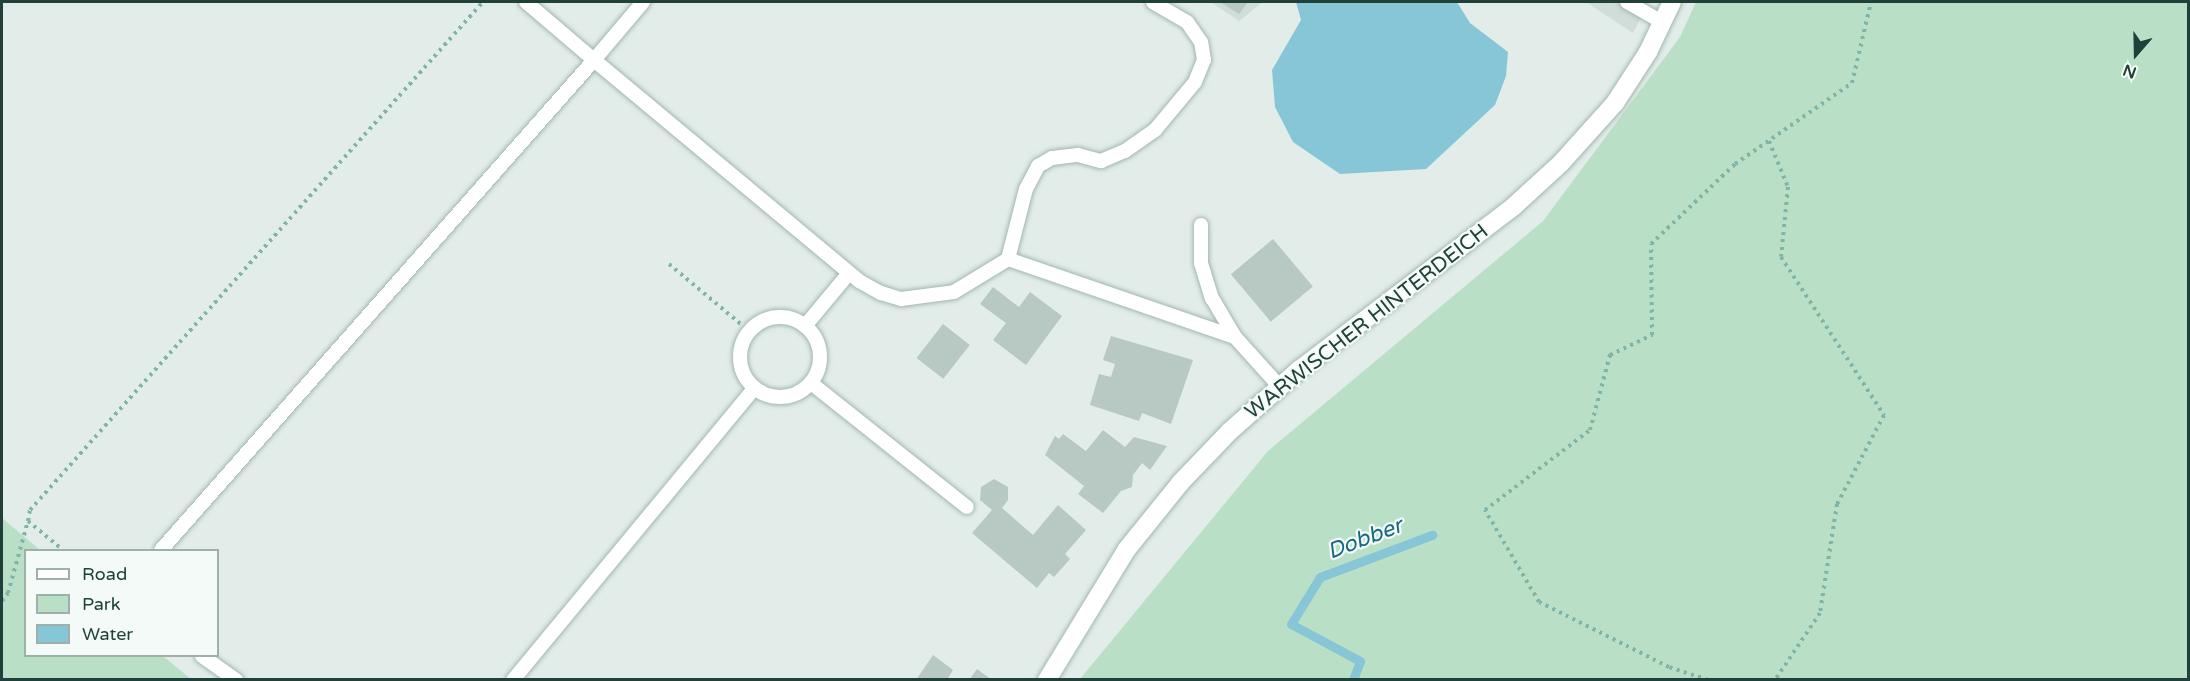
<!DOCTYPE html>
<style>
body{margin:0}
#map{position:relative;width:2190px;height:681px;overflow:hidden;background:#e2ede9;font-family:"Varela Round",sans-serif}
div>[style]{position:absolute}
.built>*{inset:0;background:#d0ddd8}
.green>*{inset:0;background:#b9e0c6}
.water>*{inset:0;background:#86c6d7}
.stream>*{height:9px;margin:-4.5px;padding:0 4.5px;transform-origin:4.5px;border-radius:4.5px;background:#86c6d7}
.building>*{inset:0;background:#b7c9c2;transform-origin:0 0}
.path>*{height:4px;margin-top:-2px;transform-origin:0;background:repeating-linear-gradient(90deg,#80b4a7 0 3px,transparent 0 7.5px)}
.roads{filter:drop-shadow(0 0 2px #a4b6b1) drop-shadow(0 0 2px #a4b6b1)}
.service>*{height:14px;margin:-7px;padding:0 7px;transform-origin:7px;border-radius:7px;background:#fff}
.service>.ring{margin:-7px;padding:0;box-sizing:content-box;background:none;border:14px solid #fff;border-radius:50%}
.tertiary>*{height:18px;margin:-9px;padding:0 9px;transform-origin:9px;border-radius:9px;background:#fff}
span{translate:-50% -50%;white-space:nowrap;text-align:center;line-height:1.15;-webkit-text-stroke:4.5px #f3faf7;paint-order:stroke}
.street-label{font-size:21px;color:#20403a}
.water-label{font-size:22px;color:#156981;font-style:italic}
.frame{position:absolute;inset:0;border:3px solid #20403a;pointer-events:none}
.legend{position:absolute;left:24px;top:549px;width:195px;height:108px;box-sizing:border-box;background:#f3faf7;border:2px solid #9fb0ab;margin:0;padding:8px 10px;list-style:none;font-size:18px;color:#20403a}
.legend li{display:flex;align-items:center;gap:12px;height:30px}
.legend b{width:30px;border:2px solid #9fb0ab}
.north{position:absolute;left:2106px;top:24px;width:60px;height:60px;-webkit-text-stroke:4px #f3faf7;paint-order:stroke;rotate:200deg;font-size:16px;font-weight:700;line-height:24px;text-align:center;color:#20403a}
.north::after{content:'';display:block;margin:auto;width:21px;height:27px;background:#20403a;clip-path:polygon(50% 0,100% 100%,50% 72%,0 100%)}
</style>
<div id="map">
<div class="built">
<div style="clip-path:polygon(1211px 2px,1263px 2px,1239px 21px)"></div>
<div style="clip-path:polygon(1586px 2px,1649px 2px,1633px 33px)"></div>
</div>
<div class="green">
<div style="clip-path:polygon(1696px 2px,2188px 2px,2188px 679px,1080px 679px,1268px 451px,1543px 221px,1680px 37px)"></div>
<div style="clip-path:polygon(2px 518px,40px 550px,26px 550px,26px 656px,163px 656px,191px 679px,2px 679px)"></div>
</div>
<div class="water">
<div style="clip-path:polygon(1296px 2px,1457px 2px,1470px 23px,1508px 52px,1506px 76px,1495px 105px,1426px 169px,1340px 174px,1293px 142px,1275px 107px,1272px 70px,1301px 20px)"></div>
</div>
<div class="stream">
<div style="left:1353px;top:680px;width:20px;rotate:-70deg"></div>
<div style="left:1360px;top:661px;width:78px;rotate:-151.8deg"></div>
<div style="left:1291px;top:624px;width:55px;rotate:-58.3deg"></div>
<div style="left:1320px;top:577px;width:120px;rotate:-20.6deg"></div>
</div>
<div class="building">
<div style="clip-path:polygon(1220px 2px,1248px 2px,1239px 14px)"></div>
<div style="left:1273px;top:239px;width:62px;height:55px;rotate:50deg"></div>
<div style="clip-path:polygon(993px 287px,1019px 307px,1030px 292px,1062px 316px,1026px 365px,993px 340px,1006px 323px,980px 304px)"></div>
<div style="left:943px;top:324px;width:34px;height:43px;rotate:38deg"></div>
<div style="clip-path:polygon(1111px 336px,1193px 360px,1171px 424px,1142px 413px,1139px 421px,1090px 405px,1099px 374px,1111px 377px,1115px 364px,1103px 360px)"></div>
<div style="clip-path:polygon(1103px 430px,1125px 447px,1134px 437px,1167px 446px,1150px 470px,1142px 463px,1133px 475px,1132px 487px,1121px 491px,1103px 513px,1078px 494px,1084px 486px,1045px 455px,1055px 436px,1059px 439px,1063px 434px,1086px 451px)"></div>
<div style="clip-path:polygon(994px 479px,1008px 487px,1008px 500px,1002px 508px,1033px 535px,1058px 505px,1086px 530px,1065px 554px,1070px 559px,1054px 577px,1049px 573px,1037px 588px,972px 533px,992px 510px,980px 500px,981px 487px)"></div>
<div style="clip-path:polygon(933px 655px,953px 670px,947px 680px,916px 680px)"></div>
<div style="clip-path:polygon(977px 669px,992px 680px,969px 680px)"></div>
</div>
<div class="path">
<div style="left:1769px;top:141px;width:50px;rotate:67.6deg"></div>
<div style="left:1788px;top:187px;width:70px;rotate:95.7deg"></div>
<div style="left:1781px;top:257px;width:189px;rotate:56.9deg"></div>
<div style="left:1884px;top:415px;width:101px;rotate:117.8deg"></div>
<div style="left:1837px;top:504px;width:110px;rotate:98.9deg"></div>
<div style="left:1820px;top:613px;width:81px;rotate:123.9deg"></div>
<div style="left:669px;top:264px;width:104px;rotate:39.9deg"></div>
<div style="left:28px;top:521px;width:11px;rotate:-80deg"></div>
<div style="left:30px;top:510px;width:681px;rotate:-48.28deg"></div>
<div style="left:2px;top:601px;width:10px;rotate:-53deg"></div>
<div style="left:8px;top:593px;width:75px;rotate:-74.5deg"></div>
<div style="left:28px;top:521px;width:45px;rotate:39.6deg"></div>
<div style="left:1708px;top:680px;width:41px;rotate:-161.6deg"></div>
<div style="left:1669px;top:667px;width:145px;rotate:-153.4deg"></div>
<div style="left:1539px;top:602px;width:107px;rotate:-120.4deg"></div>
<div style="left:1485px;top:510px;width:132px;rotate:-37.3deg"></div>
<div style="left:1590px;top:430px;width:78px;rotate:-75.1deg"></div>
<div style="left:1610px;top:355px;width:47px;rotate:-25.5deg"></div>
<div style="left:1652px;top:335px;width:91px;rotate:-90.6deg"></div>
<div style="left:1651px;top:244px;width:116px;rotate:-43.6deg"></div>
<div style="left:1735px;top:164px;width:142px;rotate:-34.7deg"></div>
<div style="left:1852px;top:83px;width:83px;rotate:-76.8deg"></div>
</div>
<div class="roads">
<div class="service">
<div style="left:526px;top:2px;width:89px;rotate:40.5deg"></div>
<div style="left:594px;top:60px;width:76px;rotate:-49.8deg"></div>
<div style="left:1627px;top:2px;width:40px;rotate:29.7deg"></div>
<div style="left:1201px;top:225px;width:38px;rotate:90deg"></div>
<div style="left:1201px;top:263px;width:37px;rotate:73deg"></div>
<div style="left:1212px;top:298px;width:45px;rotate:59.5deg"></div>
<div style="left:1235px;top:337px;width:67px;rotate:48deg"></div>
<div style="left:1008px;top:259px;width:72px;rotate:-75.6deg"></div>
<div style="left:1026px;top:189px;width:26px;rotate:-62deg"></div>
<div style="left:1038px;top:166px;width:16px;rotate:-30deg"></div>
<div style="left:1052px;top:158px;width:26px;rotate:-7deg"></div>
<div style="left:1078px;top:155px;width:24px;rotate:15deg"></div>
<div style="left:1101px;top:161px;width:26px;rotate:-23deg"></div>
<div style="left:1125px;top:151px;width:37px;rotate:-35deg"></div>
<div style="left:1155px;top:130px;width:62px;rotate:-50.2deg"></div>
<div style="left:1195px;top:82px;width:24px;rotate:-68deg"></div>
<div style="left:1204px;top:60px;width:18px;rotate:-99deg"></div>
<div style="left:1201px;top:42px;width:24px;rotate:-125deg"></div>
<div style="left:1187px;top:22px;width:39px;rotate:-150deg"></div>
<div class="ring" style="left:740px;top:317px;width:66px;height:66px"></div>
<div style="left:805px;top:326px;width:69px;rotate:-50.3deg"></div>
<div style="left:811px;top:383px;width:199px;rotate:38.5deg"></div>
<div style="left:161px;top:550px;width:654px;rotate:-48.53deg"></div>
<div style="left:594px;top:60px;width:345px;rotate:39.8deg"></div>
<div style="left:859px;top:281px;width:25px;rotate:29deg"></div>
<div style="left:881px;top:293px;width:21px;rotate:17deg"></div>
<div style="left:901px;top:299px;width:53px;rotate:-7.5deg"></div>
<div style="left:954px;top:292px;width:63px;rotate:-31.4deg"></div>
<div style="left:1008px;top:259px;width:240px;rotate:19deg"></div>
<div style="left:202px;top:656px;width:42px;rotate:35.2deg"></div>
<div style="left:513px;top:680px;width:378px;rotate:-50.4deg"></div>
</div>
<div class="tertiary">
<div style="left:1047px;top:680px;width:153px;rotate:-58.6deg"></div>
<div style="left:1127px;top:549px;width:86px;rotate:-51.1deg"></div>
<div style="left:1181px;top:482px;width:71px;rotate:-46.1deg"></div>
<div style="left:1230px;top:431px;width:92px;rotate:-41.5deg"></div>
<div style="left:1299px;top:370px;width:269px;rotate:-37.3deg"></div>
<div style="left:1513px;top:207px;width:65px;rotate:-42.5deg"></div>
<div style="left:1561px;top:163px;width:81px;rotate:-48deg"></div>
<div style="left:1615px;top:103px;width:61px;rotate:-57.1deg"></div>
<div style="left:1648px;top:52px;width:55px;rotate:-64.4deg"></div>
</div>
</div>
<div class="street-label">
<span style="left:1367px;top:322px;rotate:-38deg">WARWISCHER HINTERDEICH</span>
</div>
<div class="water-label">
<span style="left:1365px;top:539px;rotate:-21deg">Dobber</span>
</div>
<div class="frame"></div>
<ul class="legend">
<li><b style="height:8px;background:#fff"></b>Road</li>
<li><b style="height:16px;background:#b9e0c6"></b>Park</li>
<li><b style="height:16px;background:#86c6d7"></b>Water</li>
</ul>
<div class="north">N</div>
</div>
